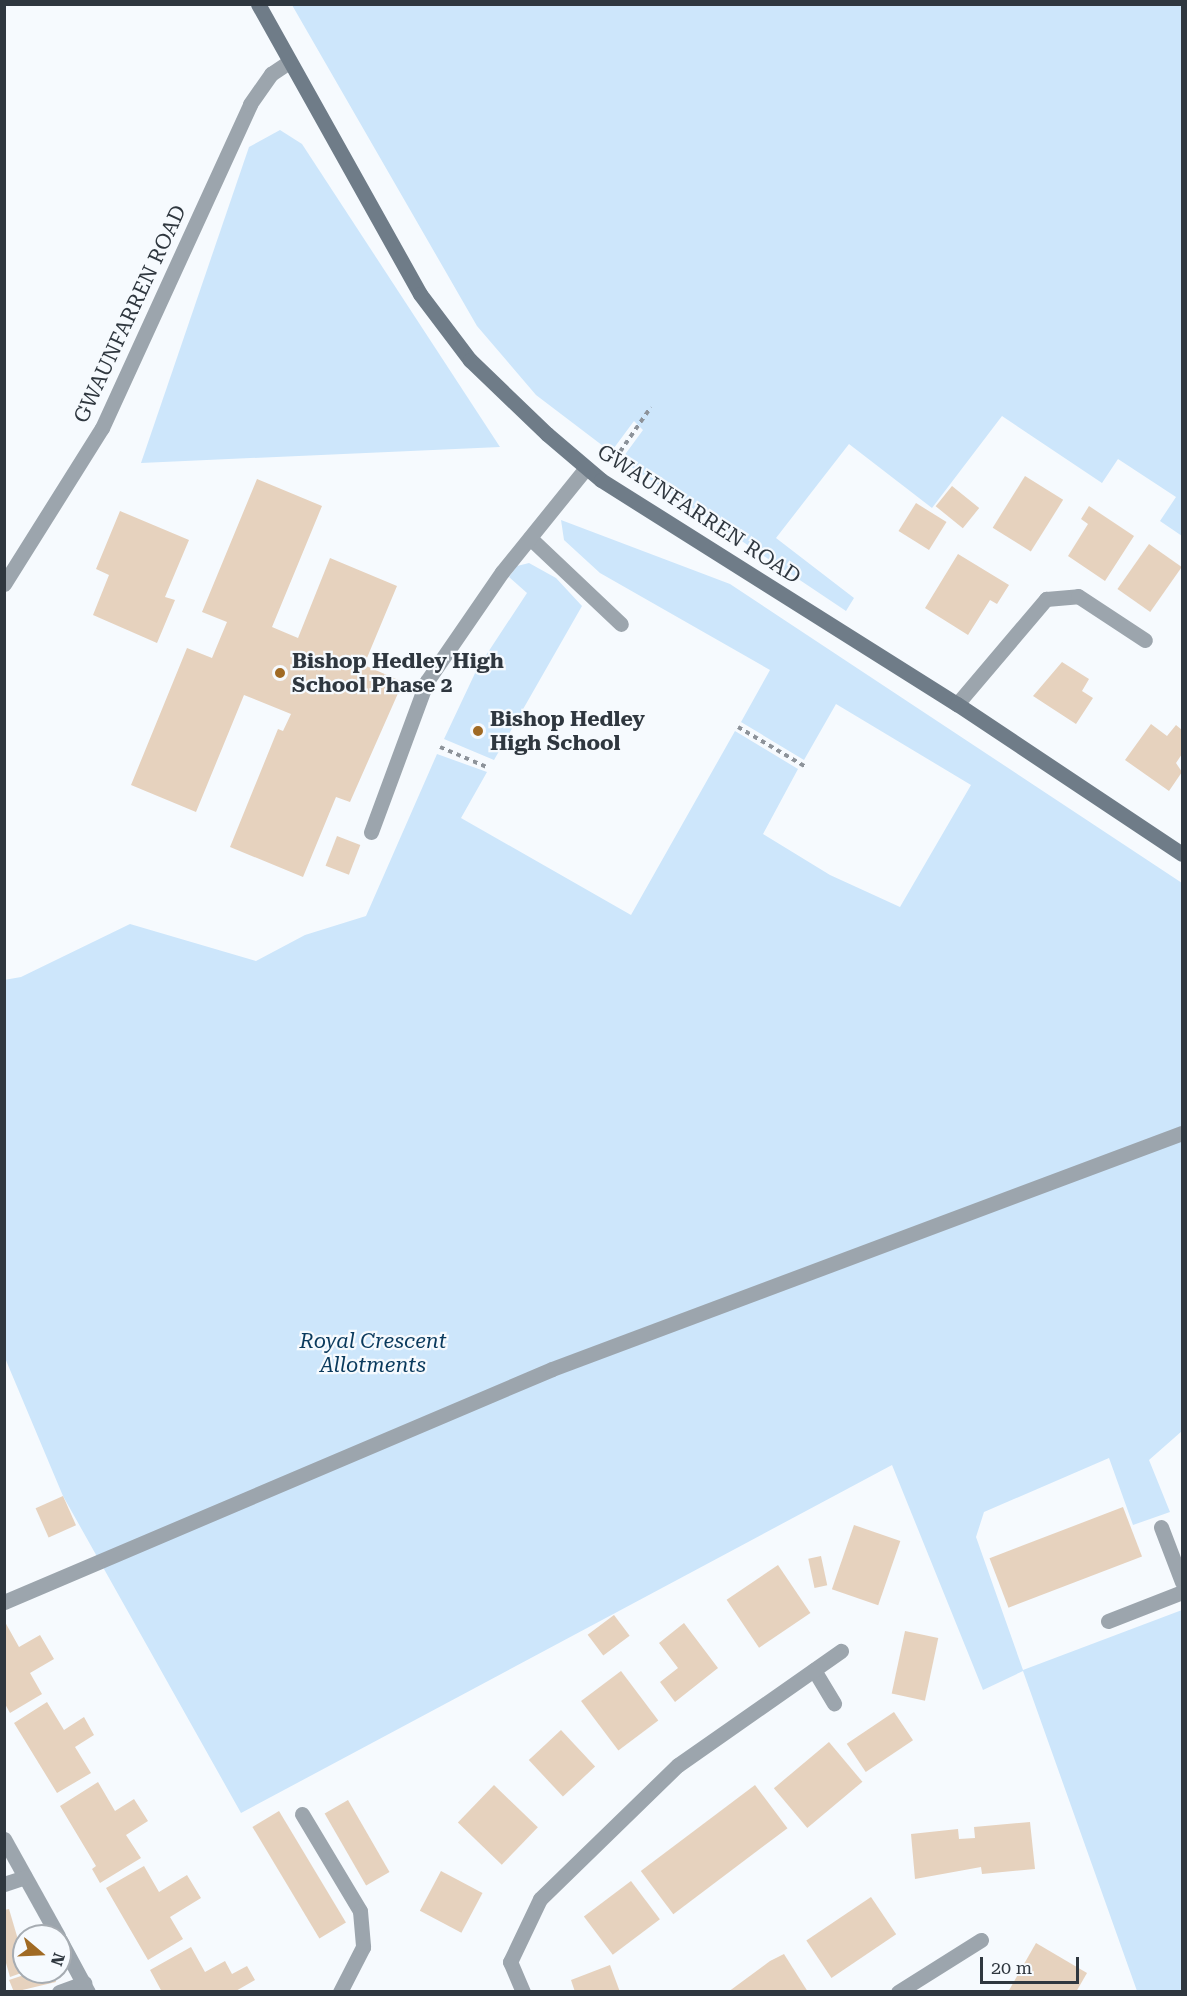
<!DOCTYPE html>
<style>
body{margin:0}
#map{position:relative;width:1187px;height:1996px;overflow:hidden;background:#f6fafe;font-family:"Roboto Serif",serif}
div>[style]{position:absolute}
.green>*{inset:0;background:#cde6fb}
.building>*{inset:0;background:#e6d2be;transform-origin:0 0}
.path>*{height:4px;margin-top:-2px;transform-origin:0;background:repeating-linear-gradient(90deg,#8d939a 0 4.5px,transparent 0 9px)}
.lane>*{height:15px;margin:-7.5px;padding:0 7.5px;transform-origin:7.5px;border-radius:7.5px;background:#9ca5ad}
.street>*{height:15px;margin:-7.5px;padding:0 7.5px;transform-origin:7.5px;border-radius:7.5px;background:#9ca5ad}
.secondary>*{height:15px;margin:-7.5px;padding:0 7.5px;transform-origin:7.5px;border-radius:7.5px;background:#6f7c88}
.dots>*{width:16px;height:16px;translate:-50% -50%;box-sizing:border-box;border:3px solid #f6fafe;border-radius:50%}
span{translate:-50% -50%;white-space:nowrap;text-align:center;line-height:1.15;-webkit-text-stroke:4.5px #f6fafe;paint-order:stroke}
.street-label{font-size:21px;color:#2f373f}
.poi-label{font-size:21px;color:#2f373f;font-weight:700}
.left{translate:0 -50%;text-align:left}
.park-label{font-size:21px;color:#0a3a5d;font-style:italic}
.frame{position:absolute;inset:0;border:6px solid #2f373f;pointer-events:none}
.north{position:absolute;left:12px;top:1924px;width:60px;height:60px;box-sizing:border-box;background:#f6fafe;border:2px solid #a6acb2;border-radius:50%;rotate:109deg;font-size:16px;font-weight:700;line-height:24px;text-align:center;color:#2f373f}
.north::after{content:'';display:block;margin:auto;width:21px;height:27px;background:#a06a24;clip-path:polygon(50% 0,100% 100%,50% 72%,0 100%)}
.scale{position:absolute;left:980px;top:1957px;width:99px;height:27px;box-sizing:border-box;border:3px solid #2f373f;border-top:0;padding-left:8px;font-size:18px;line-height:21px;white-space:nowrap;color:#2f373f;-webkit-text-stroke:4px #f6fafe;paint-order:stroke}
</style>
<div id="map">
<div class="green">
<div style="clip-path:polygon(292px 5px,1182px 5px,1182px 536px,1160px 521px,1176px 497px,1118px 459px,1102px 483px,1002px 416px,932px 508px,849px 444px,776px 538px,854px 598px,846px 611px,621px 460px,643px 430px,634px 421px,611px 452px,536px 395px,477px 326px)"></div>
<div style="clip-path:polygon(280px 130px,302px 144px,500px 447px,141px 463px,249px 147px)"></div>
<div style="clip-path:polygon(561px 520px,730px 584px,1182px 883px,1182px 1431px,1149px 1460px,1170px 1512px,1133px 1525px,1109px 1458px,984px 1512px,976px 1537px,1023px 1670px,1182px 1610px,1182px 1991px,1137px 1991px,1023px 1671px,983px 1690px,892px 1465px,241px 1813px,63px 1496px,5px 1358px,4px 980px,21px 977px,130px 924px,256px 961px,305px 935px,366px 916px,437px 754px,487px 772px,461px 818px,631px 915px,735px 731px,798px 769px,763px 834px,830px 875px,900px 907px,971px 785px,836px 704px,804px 760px,741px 722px,770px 670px,600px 573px,564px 540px)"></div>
<div style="clip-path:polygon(529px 563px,556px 578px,582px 606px,494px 760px,444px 739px,477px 669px,527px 593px,509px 577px,517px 566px)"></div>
</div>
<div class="building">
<div style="left:1025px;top:476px;width:45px;height:61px;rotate:32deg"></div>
<div style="clip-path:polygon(257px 479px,322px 506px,272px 627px,298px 638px,330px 558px,397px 586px,364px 665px,403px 682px,350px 802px,336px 797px,303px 877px,230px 847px,278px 729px,283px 731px,291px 714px,244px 695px,196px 812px,131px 785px,187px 648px,212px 658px,227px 622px,202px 612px)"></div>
<div style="left:952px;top:486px;width:35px;height:26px;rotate:39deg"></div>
<div style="left:916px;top:503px;width:36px;height:33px;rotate:32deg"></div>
<div style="clip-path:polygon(1089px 506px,1134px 536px,1105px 581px,1068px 556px,1088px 524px,1081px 519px)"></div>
<div style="clip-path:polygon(120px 511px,189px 540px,165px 597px,175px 600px,157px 643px,93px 615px,109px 575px,96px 569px)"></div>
<div style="left:1149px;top:544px;width:40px;height:55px;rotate:35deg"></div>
<div style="clip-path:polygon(958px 554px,1009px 585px,997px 604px,990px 600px,968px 635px,925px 608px)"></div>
<div style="clip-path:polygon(1062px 662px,1089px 679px,1082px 691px,1093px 698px,1076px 724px,1033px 696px)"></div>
<div style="clip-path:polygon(1151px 724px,1167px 736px,1176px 725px,1182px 730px,1182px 754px,1176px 763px,1182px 772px,1169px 791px,1125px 760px)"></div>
<div style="left:337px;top:836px;width:25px;height:32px;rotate:21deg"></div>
<div style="left:63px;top:1496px;width:32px;height:30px;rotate:66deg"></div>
<div style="left:1123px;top:1507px;width:53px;height:143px;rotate:69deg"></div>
<div style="left:854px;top:1525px;width:49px;height:68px;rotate:19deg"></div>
<div style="left:821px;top:1556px;width:30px;height:13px;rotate:78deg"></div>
<div style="left:778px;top:1565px;width:58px;height:62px;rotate:56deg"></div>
<div style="left:614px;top:1615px;width:26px;height:33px;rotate:53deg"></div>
<div style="clip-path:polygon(5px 1622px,19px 1647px,40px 1635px,54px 1659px,30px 1673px,42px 1694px,10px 1713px,5px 1704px)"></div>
<div style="clip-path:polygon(684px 1623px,718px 1668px,675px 1702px,660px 1682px,678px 1668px,659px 1643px)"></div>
<div style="left:905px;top:1631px;width:34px;height:64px;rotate:12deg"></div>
<div style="left:621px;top:1671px;width:62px;height:50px;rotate:53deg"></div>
<div style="clip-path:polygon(47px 1702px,64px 1730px,84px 1717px,94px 1735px,75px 1747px,91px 1773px,57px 1793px,14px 1723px)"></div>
<div style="left:894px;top:1712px;width:34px;height:57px;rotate:56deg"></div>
<div style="left:561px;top:1730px;width:50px;height:44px;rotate:47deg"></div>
<div style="left:829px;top:1742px;width:52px;height:72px;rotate:50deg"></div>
<div style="clip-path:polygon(98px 1782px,115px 1811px,134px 1799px,148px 1821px,126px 1835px,141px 1858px,100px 1883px,92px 1869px,96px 1866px,60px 1806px)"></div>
<div style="left:494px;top:1785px;width:61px;height:52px;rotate:44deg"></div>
<div style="left:755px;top:1785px;width:54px;height:143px;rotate:53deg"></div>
<div style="left:348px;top:1800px;width:83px;height:27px;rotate:60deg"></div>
<div style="left:279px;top:1811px;width:130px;height:31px;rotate:59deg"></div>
<div style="clip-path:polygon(1030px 1822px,1035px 1869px,982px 1874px,981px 1867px,915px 1879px,911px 1834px,958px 1829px,959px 1839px,975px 1838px,974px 1827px)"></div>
<div style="clip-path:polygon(144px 1866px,159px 1892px,187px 1875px,201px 1898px,170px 1917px,183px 1939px,148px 1960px,106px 1888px)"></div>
<div style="left:441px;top:1871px;width:47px;height:45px;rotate:28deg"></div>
<div style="left:631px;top:1881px;width:48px;height:59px;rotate:53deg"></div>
<div style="left:871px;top:1897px;width:45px;height:78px;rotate:56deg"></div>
<div style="clip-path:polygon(9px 1909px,24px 1960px,24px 1972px,10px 1977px,4px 1956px,4px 1910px)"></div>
<div style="clip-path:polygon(1036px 1943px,1087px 1973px,1076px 1992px,1008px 1992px)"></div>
<div style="clip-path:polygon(191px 1947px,205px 1972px,225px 1961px,232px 1974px,247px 1966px,255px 1980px,234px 1992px,162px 1992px,150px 1970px)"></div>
<div style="clip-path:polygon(784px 1954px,808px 1992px,728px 1992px,770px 1961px)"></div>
<div style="clip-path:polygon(610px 1965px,620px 1992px,575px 1992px,571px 1980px)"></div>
<div style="clip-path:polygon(33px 1972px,53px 1972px,56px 1982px,14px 1992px,9px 1980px)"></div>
</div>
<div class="path">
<div style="left:615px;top:459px;width:63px;rotate:-55.3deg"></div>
<div style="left:738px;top:727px;width:79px;rotate:30.5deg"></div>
<div style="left:440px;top:747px;width:53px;rotate:23.2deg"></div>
</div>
<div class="lane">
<div style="left:530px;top:538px;width:125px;rotate:43.4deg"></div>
<div style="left:957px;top:704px;width:138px;rotate:-49.7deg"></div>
<div style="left:1046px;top:599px;width:32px;rotate:-5deg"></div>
<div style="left:1078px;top:596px;width:80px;rotate:33.3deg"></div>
<div style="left:371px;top:832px;width:161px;rotate:-69.7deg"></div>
<div style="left:427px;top:681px;width:132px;rotate:-55.5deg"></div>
<div style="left:502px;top:572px;width:134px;rotate:-51.1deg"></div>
<div style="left:4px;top:1602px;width:595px;rotate:-23.03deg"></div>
<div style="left:552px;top:1369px;width:673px;rotate:-20.54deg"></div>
<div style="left:302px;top:1814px;width:113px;rotate:59.1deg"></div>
<div style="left:360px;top:1911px;width:36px;rotate:85deg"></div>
<div style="left:363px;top:1947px;width:51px;rotate:117.1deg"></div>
<div style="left:59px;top:1992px;width:27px;rotate:-20deg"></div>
</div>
<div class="street">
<div style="left:4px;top:584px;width:184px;rotate:-57.9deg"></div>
<div style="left:102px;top:428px;width:356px;rotate:-65.4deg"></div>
<div style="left:250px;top:104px;width:37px;rotate:-55deg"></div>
<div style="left:271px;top:74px;width:22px;rotate:-34deg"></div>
<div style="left:1161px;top:1527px;width:59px;rotate:69.1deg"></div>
<div style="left:1108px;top:1621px;width:79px;rotate:-21.4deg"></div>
<div style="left:814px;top:1670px;width:39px;rotate:59deg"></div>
<div style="left:4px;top:1839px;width:111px;rotate:60.9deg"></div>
<div style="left:4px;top:1884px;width:22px;rotate:-18deg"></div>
<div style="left:60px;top:1940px;width:59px;rotate:61.7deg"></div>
<div style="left:523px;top:1992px;width:33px;rotate:-113deg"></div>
<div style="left:510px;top:1962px;width:70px;rotate:-64.5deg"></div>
<div style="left:540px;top:1899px;width:192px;rotate:-44.2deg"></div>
<div style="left:678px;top:1765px;width:199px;rotate:-35deg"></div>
<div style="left:898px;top:1992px;width:98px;rotate:-32.1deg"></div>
</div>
<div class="secondary">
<div style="left:258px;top:4px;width:332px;rotate:60.8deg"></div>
<div style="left:420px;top:294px;width:83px;rotate:52.9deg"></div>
<div style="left:470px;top:360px;width:107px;rotate:43.9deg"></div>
<div style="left:547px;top:434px;width:71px;rotate:40.4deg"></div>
<div style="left:601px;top:480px;width:421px;rotate:32.2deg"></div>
<div style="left:957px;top:704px;width:270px;rotate:33.7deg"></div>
</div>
<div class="dots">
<div style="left:280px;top:673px;background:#a06a24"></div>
<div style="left:478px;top:731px;background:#a06a24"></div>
</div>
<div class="street-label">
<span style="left:130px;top:314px;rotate:-65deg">GWAUNFARREN ROAD</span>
<span style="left:699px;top:514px;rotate:33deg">GWAUNFARREN ROAD</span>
</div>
<div class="poi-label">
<span class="left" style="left:292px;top:673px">Bishop Hedley High<br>School Phase 2</span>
<span class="left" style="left:490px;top:731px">Bishop Hedley<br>High School</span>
</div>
<div class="park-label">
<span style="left:373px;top:1353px">Royal Crescent<br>Allotments</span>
</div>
<div class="frame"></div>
<div class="north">N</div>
<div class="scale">20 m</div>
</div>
